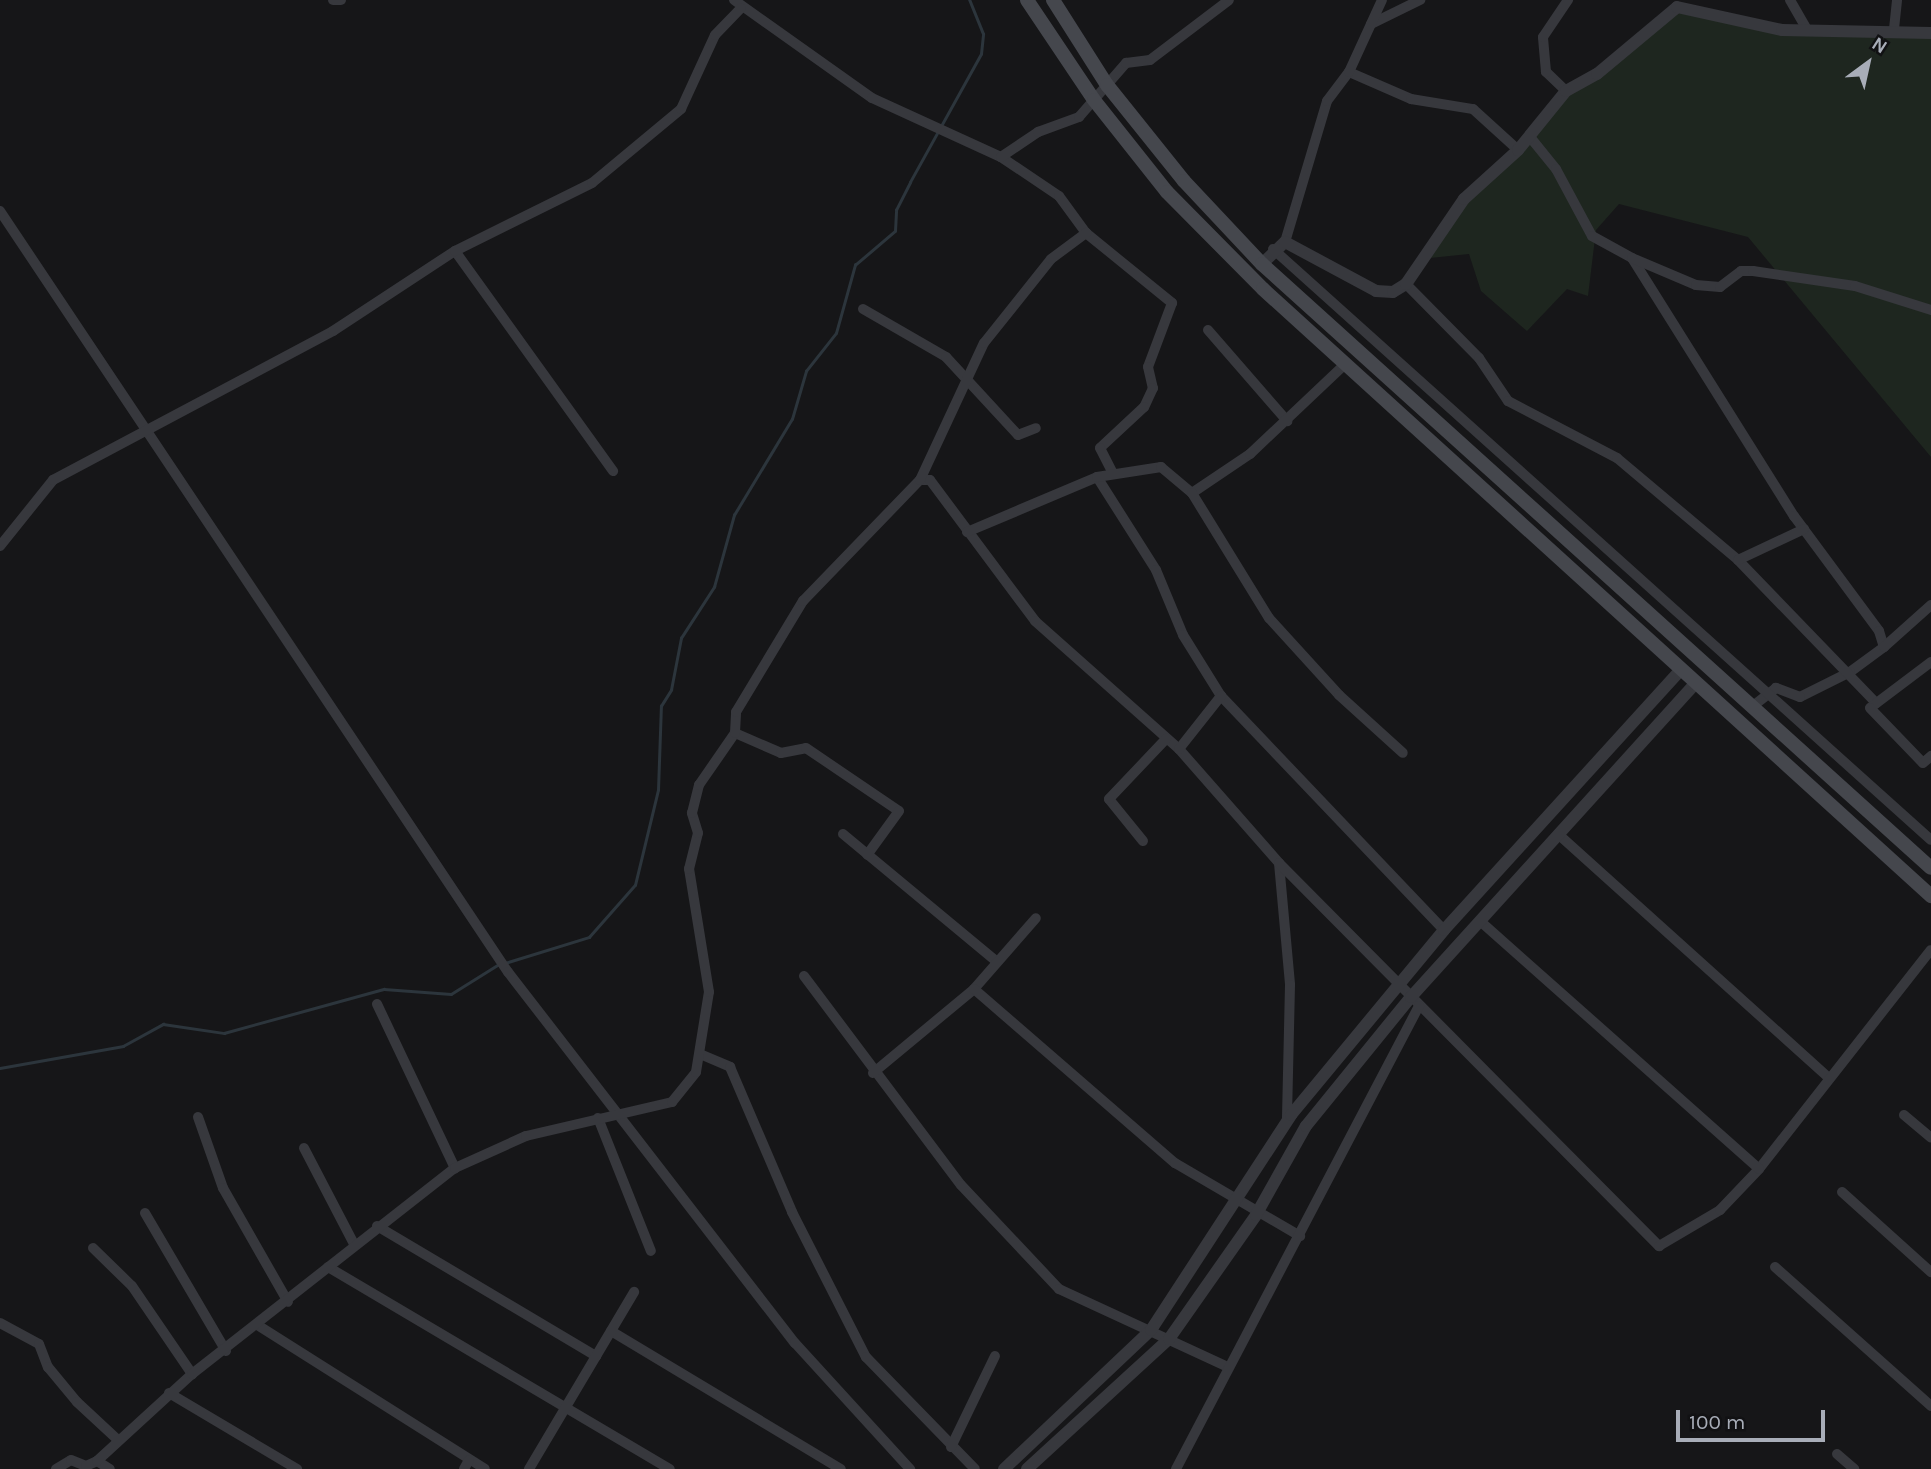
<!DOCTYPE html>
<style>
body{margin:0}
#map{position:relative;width:1931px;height:1469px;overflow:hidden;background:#161618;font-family:Karla,sans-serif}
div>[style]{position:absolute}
.green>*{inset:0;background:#1e261f}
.stream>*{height:2.5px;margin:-1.25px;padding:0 1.25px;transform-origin:1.25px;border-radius:1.25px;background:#2c353c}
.minor>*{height:10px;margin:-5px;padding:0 5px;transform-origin:5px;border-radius:5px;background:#37383d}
.tertiary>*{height:12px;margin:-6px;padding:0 6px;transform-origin:6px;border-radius:6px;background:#37383d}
.secondary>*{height:14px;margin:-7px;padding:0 7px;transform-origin:7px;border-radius:7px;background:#45474d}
span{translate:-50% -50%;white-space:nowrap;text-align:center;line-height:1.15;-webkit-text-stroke:5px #111113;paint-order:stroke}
.north{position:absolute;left:1833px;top:28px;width:70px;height:70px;-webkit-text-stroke:5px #111113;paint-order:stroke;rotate:33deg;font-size:19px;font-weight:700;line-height:28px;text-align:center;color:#a8adb8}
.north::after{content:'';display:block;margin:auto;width:24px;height:32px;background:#a8adb8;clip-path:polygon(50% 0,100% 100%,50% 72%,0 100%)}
.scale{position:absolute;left:1676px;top:1410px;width:149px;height:32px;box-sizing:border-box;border:4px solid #a8adb8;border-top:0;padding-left:9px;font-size:21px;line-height:24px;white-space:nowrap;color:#a8adb8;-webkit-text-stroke:5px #111113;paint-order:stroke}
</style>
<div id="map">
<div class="green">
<div style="clip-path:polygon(1677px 7px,1782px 30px,1931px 33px,1931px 457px,1748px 237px,1619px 204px,1596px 230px,1588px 296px,1567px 289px,1527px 331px,1481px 291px,1469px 254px,1420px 259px,1541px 118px)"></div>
</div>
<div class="stream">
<div style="left:505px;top:963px;width:88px;rotate:-17.2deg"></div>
<div style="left:589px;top:937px;width:69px;rotate:-48.5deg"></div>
<div style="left:635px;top:885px;width:98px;rotate:-76.4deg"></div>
<div style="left:658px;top:790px;width:84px;rotate:-88deg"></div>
<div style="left:661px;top:706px;width:19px;rotate:-58deg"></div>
<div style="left:671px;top:690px;width:53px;rotate:-79.1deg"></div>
<div style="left:681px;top:638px;width:61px;rotate:-57.1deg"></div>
<div style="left:714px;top:587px;width:75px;rotate:-74.5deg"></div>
<div style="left:734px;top:515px;width:112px;rotate:-58.9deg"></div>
<div style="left:792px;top:419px;width:50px;rotate:-73.7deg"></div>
<div style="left:806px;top:371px;width:48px;rotate:-51.7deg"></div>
<div style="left:836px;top:333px;width:71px;rotate:-74.4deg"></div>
<div style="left:855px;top:265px;width:52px;rotate:-40.4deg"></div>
<div style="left:895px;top:231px;width:21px;rotate:-87deg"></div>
<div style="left:896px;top:210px;width:31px;rotate:-63deg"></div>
<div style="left:910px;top:182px;width:146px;rotate:-61deg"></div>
<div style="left:981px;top:54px;width:20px;rotate:-84deg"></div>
<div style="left:983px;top:34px;width:37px;rotate:-112deg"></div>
<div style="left:0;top:1068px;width:125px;rotate:-10.1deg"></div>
<div style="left:123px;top:1046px;width:46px;rotate:-28.8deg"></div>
<div style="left:163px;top:1024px;width:62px;rotate:8.4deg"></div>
<div style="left:224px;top:1033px;width:166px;rotate:-15.4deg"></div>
<div style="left:384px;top:989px;width:67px;rotate:4.3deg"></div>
<div style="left:451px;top:994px;width:57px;rotate:-32deg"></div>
</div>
<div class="minor">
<div style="left:333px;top:0;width:8px"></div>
<div style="left:734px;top:0;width:169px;rotate:35.4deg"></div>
<div style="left:872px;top:98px;width:142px;rotate:24.6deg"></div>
<div style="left:1001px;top:157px;width:70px;rotate:33.9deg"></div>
<div style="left:1059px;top:196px;width:46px;rotate:53.9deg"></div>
<div style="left:1086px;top:233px;width:111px;rotate:39.1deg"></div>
<div style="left:1172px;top:303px;width:68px;rotate:110.6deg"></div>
<div style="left:1148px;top:367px;width:22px;rotate:77deg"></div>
<div style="left:1153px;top:388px;width:21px;rotate:115deg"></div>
<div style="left:1144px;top:407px;width:60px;rotate:137deg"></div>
<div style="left:1100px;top:448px;width:27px;rotate:63deg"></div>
<div style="left:1790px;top:0;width:34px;rotate:60deg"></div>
<div style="left:1371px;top:24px;width:55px;rotate:-26.1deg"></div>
<div style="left:1894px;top:29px;width:29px;rotate:-84deg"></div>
<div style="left:1349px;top:72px;width:68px;rotate:23.5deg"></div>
<div style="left:1411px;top:99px;width:63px;rotate:9.2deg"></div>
<div style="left:1473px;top:109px;width:61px;rotate:42.3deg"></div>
<div style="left:1566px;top:91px;width:28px;rotate:-136deg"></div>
<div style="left:1546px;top:72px;width:35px;rotate:-95deg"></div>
<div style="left:1543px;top:37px;width:45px;rotate:-56deg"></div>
<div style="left:1530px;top:137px;width:41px;rotate:50.9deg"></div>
<div style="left:1556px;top:169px;width:76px;rotate:61.8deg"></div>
<div style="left:1592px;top:236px;width:46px;rotate:28.8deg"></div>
<div style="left:1632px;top:258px;width:305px;rotate:57.9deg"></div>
<div style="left:1794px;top:516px;width:143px;rotate:53.5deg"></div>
<div style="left:1879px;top:631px;width:17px;rotate:73deg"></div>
<div style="left:1884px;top:647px;width:42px;rotate:143.7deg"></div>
<div style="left:1850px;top:672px;width:56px;rotate:153.4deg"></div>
<div style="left:1800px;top:697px;width:26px;rotate:-159deg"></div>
<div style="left:1776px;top:688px;width:28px;rotate:142deg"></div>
<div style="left:1001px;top:157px;width:45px;rotate:-34deg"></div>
<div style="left:1038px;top:132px;width:44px;rotate:-20.1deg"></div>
<div style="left:1079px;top:117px;width:72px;rotate:-49deg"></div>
<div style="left:1126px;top:63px;width:24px;rotate:-7deg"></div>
<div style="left:1150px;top:60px;width:99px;rotate:-37.2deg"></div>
<div style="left:0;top:211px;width:915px;rotate:56.28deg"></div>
<div style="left:508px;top:972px;width:469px;rotate:52.3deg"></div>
<div style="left:795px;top:1343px;width:171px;rotate:47.6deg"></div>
<div style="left:1285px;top:242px;width:147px;rotate:-73.4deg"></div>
<div style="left:1327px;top:101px;width:36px;rotate:-53deg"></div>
<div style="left:1349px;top:72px;width:79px;rotate:-65.4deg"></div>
<div style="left:1273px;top:249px;width:884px;rotate:41.93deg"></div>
<div style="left:455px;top:251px;width:271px;rotate:54.3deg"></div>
<div style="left:1632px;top:258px;width:69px;rotate:22.9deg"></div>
<div style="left:1696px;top:285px;width:24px;rotate:5deg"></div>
<div style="left:1720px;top:287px;width:26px;rotate:-37deg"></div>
<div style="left:1741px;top:271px;width:12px"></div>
<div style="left:1753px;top:271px;width:103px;rotate:8.4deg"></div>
<div style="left:1855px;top:286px;width:80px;rotate:17.5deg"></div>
<div style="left:1406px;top:284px;width:104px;rotate:45.4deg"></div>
<div style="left:1479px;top:358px;width:52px;rotate:56deg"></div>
<div style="left:1508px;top:401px;width:123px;rotate:27.6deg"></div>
<div style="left:1617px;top:458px;width:158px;rotate:40.1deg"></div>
<div style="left:1738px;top:560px;width:199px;rotate:46deg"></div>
<div style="left:863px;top:309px;width:96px;rotate:30deg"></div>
<div style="left:946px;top:357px;width:106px;rotate:47.3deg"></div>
<div style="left:1018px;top:435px;width:19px;rotate:-21deg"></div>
<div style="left:1208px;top:330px;width:121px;rotate:49deg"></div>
<div style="left:1097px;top:477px;width:110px;rotate:57.6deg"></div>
<div style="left:1156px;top:570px;width:70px;rotate:67.4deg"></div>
<div style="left:1183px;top:635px;width:72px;rotate:58.1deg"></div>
<div style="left:1221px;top:696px;width:323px;rotate:46.4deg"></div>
<div style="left:920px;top:480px;width:10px"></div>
<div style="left:930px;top:480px;width:176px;rotate:53.3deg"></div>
<div style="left:1035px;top:621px;width:193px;rotate:41.6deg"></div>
<div style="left:1179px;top:749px;width:152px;rotate:48.7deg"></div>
<div style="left:1279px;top:863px;width:122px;rotate:84.8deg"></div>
<div style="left:1290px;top:985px;width:137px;rotate:91.3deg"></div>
<div style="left:1192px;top:493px;width:70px;rotate:-33.9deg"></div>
<div style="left:1250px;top:454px;width:129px;rotate:-43.4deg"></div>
<div style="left:967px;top:532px;width:141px;rotate:-22.9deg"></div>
<div style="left:1097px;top:477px;width:65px;rotate:-8.9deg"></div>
<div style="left:1161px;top:467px;width:40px;rotate:40deg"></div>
<div style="left:1192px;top:493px;width:147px;rotate:58.4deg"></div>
<div style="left:1269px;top:618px;width:104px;rotate:47.7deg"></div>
<div style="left:1339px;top:695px;width:86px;rotate:42.2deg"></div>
<div style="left:0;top:546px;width:85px;rotate:-51.2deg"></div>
<div style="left:53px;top:480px;width:317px;rotate:-28deg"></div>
<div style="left:333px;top:331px;width:146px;rotate:-33.3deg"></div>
<div style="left:455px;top:251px;width:153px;rotate:-26.4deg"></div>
<div style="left:592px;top:183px;width:116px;rotate:-39.7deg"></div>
<div style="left:681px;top:109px;width:81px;rotate:-65.3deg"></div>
<div style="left:715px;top:35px;width:37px;rotate:-46deg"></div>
<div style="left:1738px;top:560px;width:73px;rotate:-25.2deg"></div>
<div style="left:1884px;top:647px;width:63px;rotate:-41.8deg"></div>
<div style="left:1931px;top:662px;width:76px;rotate:143deg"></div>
<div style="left:1870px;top:708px;width:76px;rotate:46.1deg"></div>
<div style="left:1923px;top:763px;width:11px;rotate:-41deg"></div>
<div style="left:735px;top:733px;width:50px;rotate:23.5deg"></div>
<div style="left:781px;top:753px;width:25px;rotate:-11deg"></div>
<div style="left:806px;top:748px;width:112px;rotate:34.1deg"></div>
<div style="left:899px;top:811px;width:54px;rotate:126deg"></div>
<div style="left:1179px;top:749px;width:68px;rotate:-51.6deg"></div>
<div style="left:843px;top:834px;width:199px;rotate:39.7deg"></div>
<div style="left:1558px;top:834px;width:363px;rotate:42deg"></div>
<div style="left:1143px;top:841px;width:54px;rotate:-129deg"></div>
<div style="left:1109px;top:799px;width:83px;rotate:-46.5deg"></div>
<div style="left:1279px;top:863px;width:540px;rotate:45.23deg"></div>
<div style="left:1659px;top:1246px;width:71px;rotate:-30.5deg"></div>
<div style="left:1720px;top:1210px;width:57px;rotate:-46.4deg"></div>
<div style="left:1759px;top:1169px;width:278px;rotate:-51.9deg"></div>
<div style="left:1480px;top:921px;width:373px;rotate:41.6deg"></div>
<div style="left:804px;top:976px;width:261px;rotate:53.1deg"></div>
<div style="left:961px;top:1185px;width:143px;rotate:46.7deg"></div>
<div style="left:1059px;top:1289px;width:186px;rotate:24.8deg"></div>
<div style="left:974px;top:989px;width:94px;rotate:-48.9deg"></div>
<div style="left:377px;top:1004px;width:182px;rotate:64.6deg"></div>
<div style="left:700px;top:1054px;width:33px;rotate:23deg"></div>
<div style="left:730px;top:1067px;width:158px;rotate:66.8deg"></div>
<div style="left:792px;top:1212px;width:163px;rotate:63deg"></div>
<div style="left:866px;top:1357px;width:156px;rotate:45.8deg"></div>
<div style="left:873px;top:1073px;width:131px;rotate:-39.7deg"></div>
<div style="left:974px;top:989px;width:266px;rotate:40.9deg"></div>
<div style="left:1175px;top:1163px;width:145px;rotate:30.3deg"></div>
<div style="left:1904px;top:1115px;width:35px;rotate:40deg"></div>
<div style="left:198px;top:1117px;width:75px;rotate:70.6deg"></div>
<div style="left:223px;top:1188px;width:131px;rotate:60.3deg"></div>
<div style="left:598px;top:1118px;width:143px;rotate:68.3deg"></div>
<div style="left:304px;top:1148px;width:108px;rotate:62.5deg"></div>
<div style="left:1842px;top:1192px;width:120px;rotate:42deg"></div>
<div style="left:145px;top:1213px;width:160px;rotate:59.6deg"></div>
<div style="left:377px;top:1226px;width:255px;rotate:30.7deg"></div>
<div style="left:93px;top:1248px;width:54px;rotate:44.3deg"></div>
<div style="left:132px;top:1286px;width:107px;rotate:55.7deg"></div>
<div style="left:328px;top:1267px;width:397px;rotate:30.6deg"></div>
<div style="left:1775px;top:1267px;width:209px;rotate:41.7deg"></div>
<div style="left:0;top:1323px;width:44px;rotate:28.3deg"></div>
<div style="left:39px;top:1344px;width:25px;rotate:69deg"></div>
<div style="left:48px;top:1367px;width:45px;rotate:50.4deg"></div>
<div style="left:77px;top:1402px;width:56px;rotate:42.8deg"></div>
<div style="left:259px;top:1326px;width:267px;rotate:32.3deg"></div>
<div style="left:611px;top:1331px;width:268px;rotate:31deg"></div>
<div style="left:169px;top:1393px;width:149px;rotate:30.7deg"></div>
<div style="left:951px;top:1447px;width:101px;rotate:-64.2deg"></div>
<div style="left:1837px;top:1454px;width:23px;rotate:41deg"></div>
<div style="left:97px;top:1461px;width:15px;rotate:32deg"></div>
<div style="left:56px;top:1469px;width:17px;rotate:-31deg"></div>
<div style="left:71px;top:1460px;width:16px;rotate:22deg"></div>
<div style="left:86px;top:1466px;width:12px;rotate:-24deg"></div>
<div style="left:97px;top:1461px;width:129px;rotate:-42.5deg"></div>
<div style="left:192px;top:1374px;width:334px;rotate:-38.1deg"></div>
<div style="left:455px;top:1168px;width:78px;rotate:-24.3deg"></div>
<div style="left:526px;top:1136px;width:150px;rotate:-13.1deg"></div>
<div style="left:672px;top:1102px;width:38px;rotate:-51deg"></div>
<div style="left:696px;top:1072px;width:81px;rotate:-80.8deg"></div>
<div style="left:709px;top:992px;width:125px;rotate:-99.2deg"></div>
<div style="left:689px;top:869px;width:37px;rotate:-76deg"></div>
<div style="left:698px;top:833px;width:21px;rotate:-107deg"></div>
<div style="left:692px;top:813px;width:29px;rotate:-76deg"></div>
<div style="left:699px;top:785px;width:63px;rotate:-55.3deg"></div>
<div style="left:735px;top:733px;width:21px;rotate:-87deg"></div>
<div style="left:736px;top:712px;width:130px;rotate:-58.9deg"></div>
<div style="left:803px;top:601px;width:168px;rotate:-46deg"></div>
<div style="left:920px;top:480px;width:151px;rotate:-65deg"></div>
<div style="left:984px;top:343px;width:107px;rotate:-51.4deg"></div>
<div style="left:1051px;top:259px;width:44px;rotate:-36.6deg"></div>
<div style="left:464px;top:1469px;width:10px;rotate:-61deg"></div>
<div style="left:529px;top:1469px;width:206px;rotate:-59.3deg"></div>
<div style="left:1176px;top:1469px;width:523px;rotate:-62.31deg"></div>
</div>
<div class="tertiary">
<div style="left:1262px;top:264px;width:32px;rotate:-44deg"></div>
<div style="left:1285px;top:242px;width:103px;rotate:28.3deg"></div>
<div style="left:1376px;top:291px;width:17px;rotate:3deg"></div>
<div style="left:1393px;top:292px;width:15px;rotate:-32deg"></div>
<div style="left:1406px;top:284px;width:103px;rotate:-55.7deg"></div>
<div style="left:1464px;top:199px;width:73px;rotate:-42.2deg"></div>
<div style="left:1518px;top:150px;width:76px;rotate:-50.9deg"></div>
<div style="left:1566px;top:91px;width:35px;rotate:-29deg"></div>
<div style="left:1597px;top:74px;width:104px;rotate:-39.9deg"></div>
<div style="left:1677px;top:7px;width:107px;rotate:12.4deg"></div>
<div style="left:1782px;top:30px;width:149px;rotate:1.2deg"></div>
<div style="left:1004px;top:1469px;width:202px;rotate:-43.4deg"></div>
<div style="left:1151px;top:1330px;width:257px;rotate:-56.9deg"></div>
<div style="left:1291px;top:1115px;width:240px;rotate:-50.4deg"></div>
<div style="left:1444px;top:930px;width:350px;rotate:-47.7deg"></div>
<div style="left:1027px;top:1469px;width:193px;rotate:-42.5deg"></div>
<div style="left:1169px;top:1339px;width:151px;rotate:-54.9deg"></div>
<div style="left:1256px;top:1215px;width:102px;rotate:-60.7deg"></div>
<div style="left:1306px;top:1126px;width:166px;rotate:-50.9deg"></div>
<div style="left:1411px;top:997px;width:423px;rotate:-47.8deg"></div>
</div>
<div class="secondary">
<div style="left:1027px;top:0;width:120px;rotate:56.2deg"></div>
<div style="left:1094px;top:100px;width:117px;rotate:51.6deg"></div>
<div style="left:1167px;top:192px;width:136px;rotate:45.3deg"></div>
<div style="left:1263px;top:289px;width:903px;rotate:42.26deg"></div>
<div style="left:1053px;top:0;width:101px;rotate:57.6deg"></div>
<div style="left:1107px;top:85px;width:123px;rotate:51.3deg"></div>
<div style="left:1184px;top:181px;width:114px;rotate:46.8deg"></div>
<div style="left:1262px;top:264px;width:901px;rotate:42.08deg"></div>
</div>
<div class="north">N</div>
<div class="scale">100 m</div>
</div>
